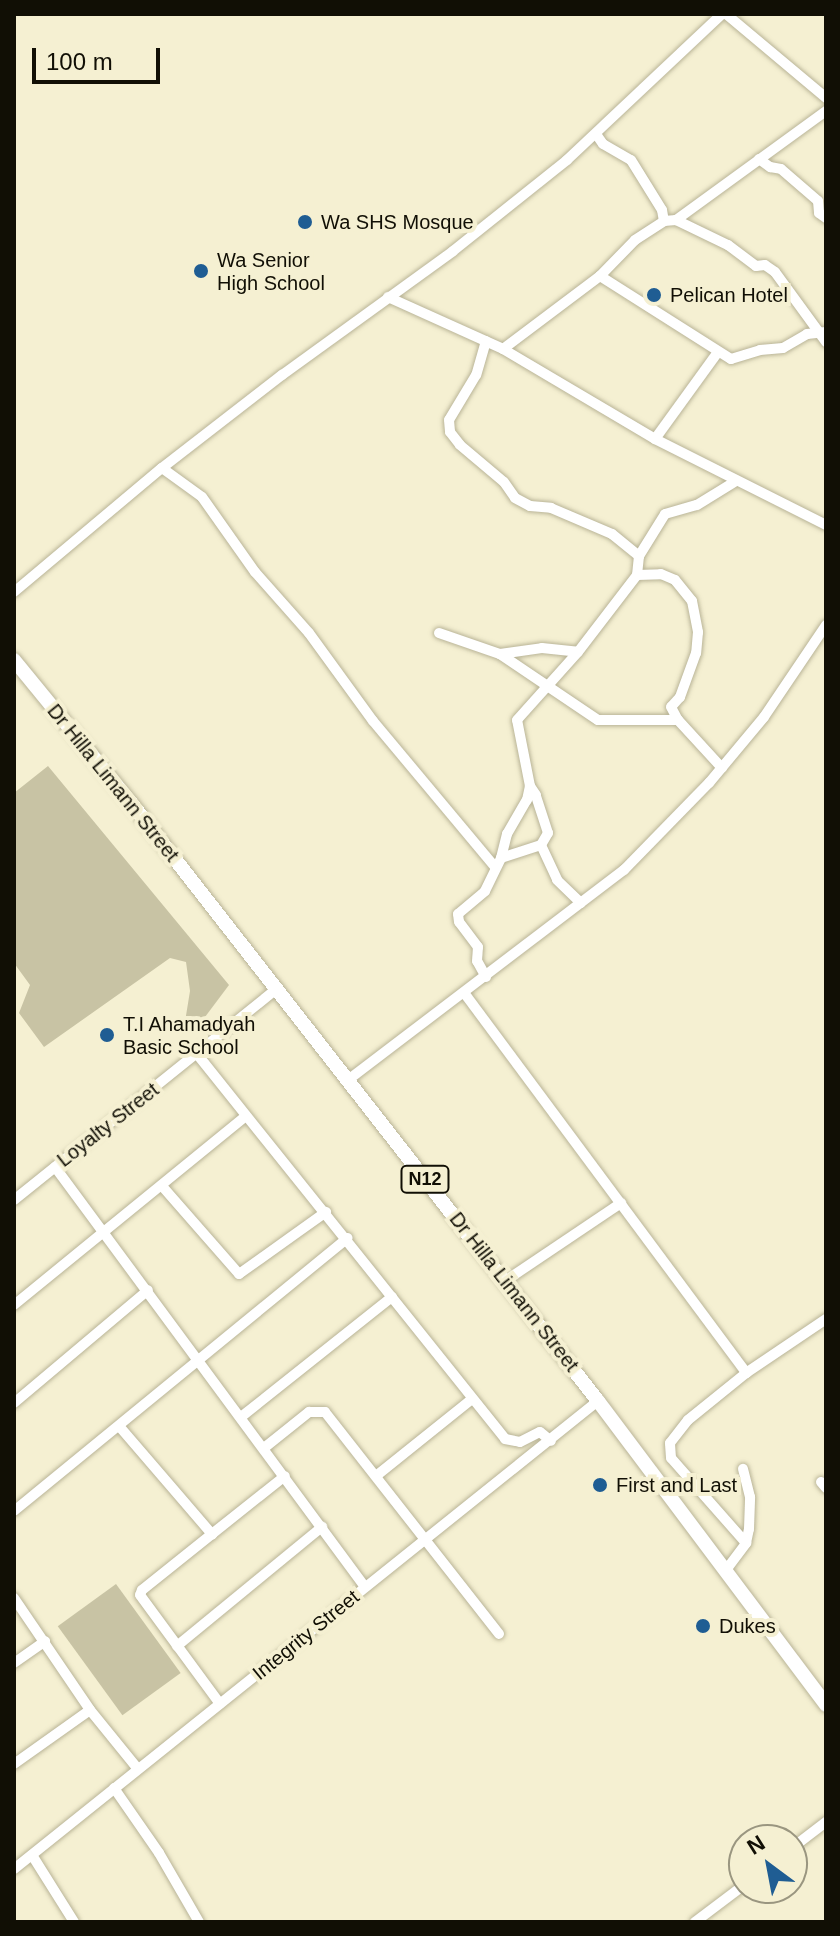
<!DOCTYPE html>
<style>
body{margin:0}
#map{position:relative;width:840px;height:1936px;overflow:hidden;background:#f5f0d2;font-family:Arial,sans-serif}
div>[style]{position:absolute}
.green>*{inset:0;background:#c8c3a4;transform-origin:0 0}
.roads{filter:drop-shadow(0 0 2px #b9b497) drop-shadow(0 0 2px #b9b497)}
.minor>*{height:10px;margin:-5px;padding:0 5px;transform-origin:5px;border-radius:5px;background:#fff}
.highway>*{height:14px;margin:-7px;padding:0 7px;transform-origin:7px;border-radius:7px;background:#fff}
.dots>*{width:22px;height:22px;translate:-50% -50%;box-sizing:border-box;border:4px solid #f5f0d2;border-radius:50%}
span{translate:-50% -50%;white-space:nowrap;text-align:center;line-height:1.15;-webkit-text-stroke:8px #f5f0d2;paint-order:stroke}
.shield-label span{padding:2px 6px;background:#f5f0d2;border:2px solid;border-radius:6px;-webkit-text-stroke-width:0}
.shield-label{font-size:18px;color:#110f05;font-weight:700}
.poi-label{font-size:20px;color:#110f05}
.left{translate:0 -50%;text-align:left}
.street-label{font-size:20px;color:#110f05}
.frame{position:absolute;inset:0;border:16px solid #110f05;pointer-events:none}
.north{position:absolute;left:728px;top:1824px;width:80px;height:80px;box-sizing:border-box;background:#f5f0d2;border:2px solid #9a9680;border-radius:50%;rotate:328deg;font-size:22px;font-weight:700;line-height:32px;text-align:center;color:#110f05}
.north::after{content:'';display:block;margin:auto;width:28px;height:36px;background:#1f5d93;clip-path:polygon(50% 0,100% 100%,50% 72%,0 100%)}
.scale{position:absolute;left:32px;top:48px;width:128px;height:36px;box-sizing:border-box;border:4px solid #110f05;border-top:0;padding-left:10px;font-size:24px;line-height:28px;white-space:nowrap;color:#110f05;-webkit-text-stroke:6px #f5f0d2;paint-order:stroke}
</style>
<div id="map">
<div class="green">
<div style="clip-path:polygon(48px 766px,229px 985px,202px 1021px,184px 1028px,190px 991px,186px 962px,170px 958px,44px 1047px,19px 1013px,30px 985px,14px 963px,14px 793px)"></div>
<div style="left:116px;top:1584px;width:110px;height:72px;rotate:54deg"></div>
</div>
<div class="roads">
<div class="minor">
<div style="left:726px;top:14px;width:131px;rotate:40deg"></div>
<div style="left:596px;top:134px;width:12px;rotate:55deg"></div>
<div style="left:603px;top:144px;width:32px;rotate:30deg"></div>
<div style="left:631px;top:160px;width:59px;rotate:58.2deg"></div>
<div style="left:662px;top:210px;width:11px;rotate:80deg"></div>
<div style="left:759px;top:159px;width:14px;rotate:36deg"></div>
<div style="left:770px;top:167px;width:11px;rotate:10deg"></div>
<div style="left:781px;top:169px;width:49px;rotate:40.9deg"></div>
<div style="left:818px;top:201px;width:12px;rotate:85deg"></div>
<div style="left:819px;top:213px;width:9px;rotate:36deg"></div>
<div style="left:676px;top:220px;width:58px;rotate:25.7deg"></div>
<div style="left:728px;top:245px;width:35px;rotate:37deg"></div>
<div style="left:756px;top:266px;width:9px;rotate:-6deg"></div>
<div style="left:765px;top:265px;width:12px;rotate:35deg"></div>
<div style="left:775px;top:272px;width:87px;rotate:53.9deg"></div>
<div style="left:600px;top:276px;width:155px;rotate:32.4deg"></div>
<div style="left:731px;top:359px;width:30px;rotate:-17deg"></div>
<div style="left:760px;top:350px;width:23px;rotate:-5deg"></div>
<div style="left:783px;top:348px;width:28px;rotate:-30deg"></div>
<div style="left:807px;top:334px;width:19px;rotate:-6deg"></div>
<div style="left:388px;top:297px;width:126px;rotate:24.3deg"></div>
<div style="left:503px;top:349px;width:177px;rotate:30.6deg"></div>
<div style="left:655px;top:439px;width:191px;rotate:26.7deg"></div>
<div style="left:486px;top:341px;width:35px;rotate:106deg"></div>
<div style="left:476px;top:375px;width:52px;rotate:121deg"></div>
<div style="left:449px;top:420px;width:12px;rotate:85deg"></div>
<div style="left:450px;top:432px;width:16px;rotate:52deg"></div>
<div style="left:460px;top:445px;width:57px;rotate:40.1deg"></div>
<div style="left:504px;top:482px;width:19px;rotate:55deg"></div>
<div style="left:515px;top:498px;width:17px;rotate:28deg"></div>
<div style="left:530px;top:506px;width:21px;rotate:5deg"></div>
<div style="left:551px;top:508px;width:66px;rotate:23.1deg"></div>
<div style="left:612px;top:534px;width:35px;rotate:39deg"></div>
<div style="left:503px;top:349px;width:121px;rotate:-37deg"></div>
<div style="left:600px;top:276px;width:50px;rotate:-45.8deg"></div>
<div style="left:635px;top:240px;width:35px;rotate:-33deg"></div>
<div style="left:664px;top:221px;width:12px;rotate:-5deg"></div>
<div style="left:676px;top:220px;width:185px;rotate:-36deg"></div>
<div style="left:655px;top:439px;width:107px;rotate:-54.1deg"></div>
<div style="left:162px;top:468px;width:49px;rotate:35.9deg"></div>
<div style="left:202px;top:497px;width:92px;rotate:54.8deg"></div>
<div style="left:255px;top:572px;width:81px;rotate:48.5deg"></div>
<div style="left:309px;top:633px;width:109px;rotate:54deg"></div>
<div style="left:373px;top:721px;width:190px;rotate:50.1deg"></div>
<div style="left:637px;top:575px;width:24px;rotate:-2deg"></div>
<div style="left:661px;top:574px;width:15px;rotate:23deg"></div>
<div style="left:675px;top:580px;width:27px;rotate:51deg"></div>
<div style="left:692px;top:601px;width:32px;rotate:79deg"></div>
<div style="left:698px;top:632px;width:21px;rotate:95deg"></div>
<div style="left:696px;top:653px;width:47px;rotate:110deg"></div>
<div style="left:680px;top:697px;width:13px;rotate:132deg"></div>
<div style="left:671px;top:707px;width:15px;rotate:62deg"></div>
<div style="left:678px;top:720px;width:65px;rotate:47.5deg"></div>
<div style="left:14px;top:592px;width:193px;rotate:-40deg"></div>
<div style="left:162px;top:468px;width:152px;rotate:-37.8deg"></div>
<div style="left:282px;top:375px;width:211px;rotate:-35.9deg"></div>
<div style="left:453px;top:251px;width:146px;rotate:-38.6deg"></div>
<div style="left:567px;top:160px;width:213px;rotate:-43.3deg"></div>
<div style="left:439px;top:633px;width:65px;rotate:19deg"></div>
<div style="left:500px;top:654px;width:42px;rotate:-8.1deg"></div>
<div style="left:542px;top:648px;width:36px;rotate:6deg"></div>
<div style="left:500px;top:654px;width:118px;rotate:34deg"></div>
<div style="left:598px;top:720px;width:80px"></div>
<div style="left:541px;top:845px;width:38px;rotate:65deg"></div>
<div style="left:557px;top:880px;width:33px;rotate:44deg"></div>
<div style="left:501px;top:858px;width:25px;rotate:-76deg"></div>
<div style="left:507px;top:834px;width:39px;rotate:-60deg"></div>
<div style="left:527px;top:800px;width:14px;rotate:-78deg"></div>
<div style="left:486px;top:977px;width:18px;rotate:-119deg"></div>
<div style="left:477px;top:961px;width:14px;rotate:-86deg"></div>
<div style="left:478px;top:947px;width:31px;rotate:-127deg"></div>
<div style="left:459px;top:922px;width:8px;rotate:-97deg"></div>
<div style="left:458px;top:914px;width:35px;rotate:-40deg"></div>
<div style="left:485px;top:891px;width:37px;rotate:-64deg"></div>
<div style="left:501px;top:858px;width:42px;rotate:-18deg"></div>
<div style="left:541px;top:845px;width:14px;rotate:-60deg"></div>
<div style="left:548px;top:833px;width:40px;rotate:-108deg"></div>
<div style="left:536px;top:795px;width:11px;rotate:-124deg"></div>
<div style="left:530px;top:786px;width:67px;rotate:-101.1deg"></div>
<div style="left:517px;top:720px;width:91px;rotate:-48.1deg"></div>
<div style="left:578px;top:652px;width:97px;rotate:-52.5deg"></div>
<div style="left:637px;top:575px;width:19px;rotate:-84deg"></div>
<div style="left:639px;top:556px;width:49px;rotate:-58.2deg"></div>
<div style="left:665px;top:514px;width:33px;rotate:-16deg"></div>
<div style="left:697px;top:505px;width:46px;rotate:-31.6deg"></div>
<div style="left:465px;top:994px;width:472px;rotate:53.4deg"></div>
<div style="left:197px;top:1054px;width:493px;rotate:51.3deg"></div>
<div style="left:505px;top:1439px;width:15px;rotate:11deg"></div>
<div style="left:520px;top:1442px;width:22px;rotate:-27deg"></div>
<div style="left:540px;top:1432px;width:14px;rotate:39deg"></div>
<div style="left:348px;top:1080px;width:347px;rotate:-37.3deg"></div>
<div style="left:624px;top:870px;width:122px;rotate:-45.7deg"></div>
<div style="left:709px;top:783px;width:86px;rotate:-50.2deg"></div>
<div style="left:764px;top:717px;width:111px;rotate:-56deg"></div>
<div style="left:55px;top:1167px;width:522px;rotate:53.57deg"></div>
<div style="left:162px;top:1186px;width:117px;rotate:48.8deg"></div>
<div style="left:239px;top:1274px;width:107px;rotate:-35.5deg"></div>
<div style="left:14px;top:1200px;width:336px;rotate:-38.8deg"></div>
<div style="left:505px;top:1281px;width:140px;rotate:-33.9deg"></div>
<div style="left:14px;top:1305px;width:299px;rotate:-39.2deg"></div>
<div style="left:14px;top:1403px;width:175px;rotate:-40.1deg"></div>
<div style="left:241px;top:1417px;width:193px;rotate:-38.5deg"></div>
<div style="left:119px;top:1426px;width:143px;rotate:49.3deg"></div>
<div style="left:212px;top:1534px;width:93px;rotate:-38.5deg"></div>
<div style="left:264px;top:1448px;width:58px;rotate:-38.7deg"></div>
<div style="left:309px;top:1412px;width:16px"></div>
<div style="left:325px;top:1412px;width:282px;rotate:51.9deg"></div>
<div style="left:376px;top:1476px;width:122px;rotate:-38.7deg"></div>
<div style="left:821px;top:1482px;width:8px;rotate:50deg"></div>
<div style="left:14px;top:1511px;width:431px;rotate:-39.3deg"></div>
<div style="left:212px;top:1534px;width:90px;rotate:141.3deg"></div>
<div style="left:142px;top:1590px;width:5px;rotate:112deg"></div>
<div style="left:140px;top:1595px;width:135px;rotate:53.7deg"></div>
<div style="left:746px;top:1543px;width:113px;rotate:-131.4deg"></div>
<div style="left:671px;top:1458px;width:15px;rotate:-94deg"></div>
<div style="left:670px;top:1443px;width:29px;rotate:-52deg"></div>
<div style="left:688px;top:1420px;width:75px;rotate:-39deg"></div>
<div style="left:746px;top:1373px;width:97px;rotate:-34deg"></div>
<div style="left:726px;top:1570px;width:34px;rotate:-53deg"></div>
<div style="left:746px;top:1543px;width:14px;rotate:-78deg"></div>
<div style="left:749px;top:1529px;width:32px;rotate:-88deg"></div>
<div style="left:750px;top:1497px;width:29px;rotate:-104deg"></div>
<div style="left:14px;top:1598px;width:135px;rotate:55.8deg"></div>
<div style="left:90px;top:1710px;width:76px;rotate:50.9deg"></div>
<div style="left:177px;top:1646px;width:188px;rotate:-39.4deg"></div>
<div style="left:14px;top:1663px;width:38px;rotate:-35deg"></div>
<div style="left:14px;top:1764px;width:93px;rotate:-35.4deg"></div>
<div style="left:114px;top:1788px;width:79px;rotate:55.3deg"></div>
<div style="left:159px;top:1853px;width:80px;rotate:59.9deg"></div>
<div style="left:792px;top:1848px;width:43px;rotate:-37.4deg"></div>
<div style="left:32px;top:1855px;width:79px;rotate:57.9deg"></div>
<div style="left:14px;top:1869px;width:748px;rotate:-38.71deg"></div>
<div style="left:695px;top:1922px;width:61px;rotate:-37.1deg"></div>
</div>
<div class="highway">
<div style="left:14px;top:660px;width:186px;rotate:50.7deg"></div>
<div style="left:132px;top:804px;width:757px;rotate:52.03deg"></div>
<div style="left:598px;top:1401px;width:380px;rotate:53.1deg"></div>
</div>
</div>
<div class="dots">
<div style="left:305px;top:222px;background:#1f5d93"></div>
<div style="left:201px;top:271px;background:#1f5d93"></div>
<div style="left:654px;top:295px;background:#1f5d93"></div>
<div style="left:107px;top:1035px;background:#1f5d93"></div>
<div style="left:600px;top:1485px;background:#1f5d93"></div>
<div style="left:703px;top:1626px;background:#1f5d93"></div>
</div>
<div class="shield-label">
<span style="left:425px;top:1179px">N12</span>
</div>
<div class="poi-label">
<span class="left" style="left:321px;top:222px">Wa SHS Mosque</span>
<span class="left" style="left:217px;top:272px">Wa Senior<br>High School</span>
<span class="left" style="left:670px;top:295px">Pelican Hotel</span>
<span class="left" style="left:123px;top:1036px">T.I Ahamadyah<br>Basic School</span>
<span class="left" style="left:616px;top:1485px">First and Last</span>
<span class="left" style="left:719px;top:1626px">Dukes</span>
</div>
<div class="street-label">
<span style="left:113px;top:783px;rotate:51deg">Dr Hilla Limann Street</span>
<span style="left:108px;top:1125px;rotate:-38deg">Loyalty Street</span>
<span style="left:514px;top:1292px;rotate:52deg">Dr Hilla Limann Street</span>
<span style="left:306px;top:1635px;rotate:-39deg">Integrity Street</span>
</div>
<div class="frame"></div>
<div class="north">N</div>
<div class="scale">100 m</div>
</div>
